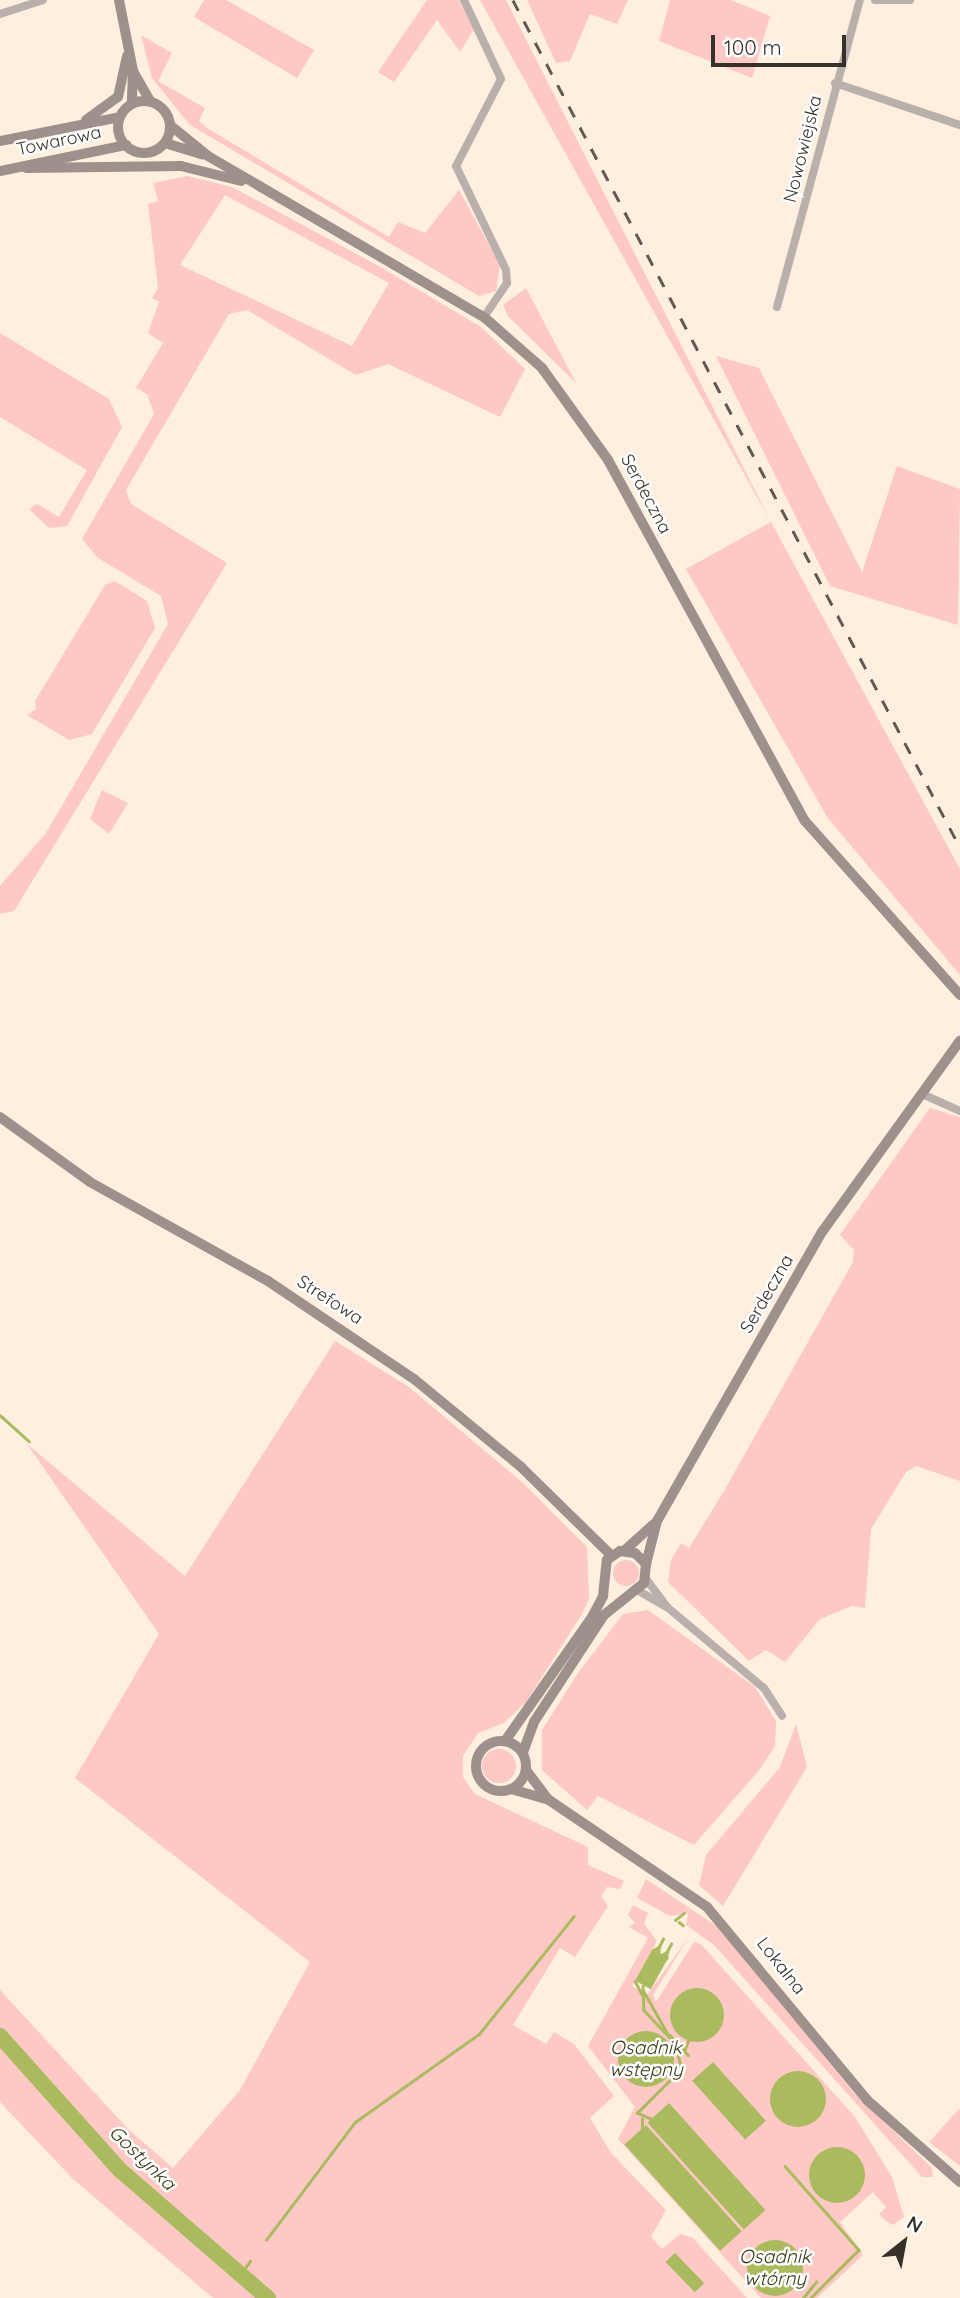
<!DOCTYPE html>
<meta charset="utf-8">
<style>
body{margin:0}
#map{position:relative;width:960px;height:2298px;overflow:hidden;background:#feefdf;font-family:Quicksand,sans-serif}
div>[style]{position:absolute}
.green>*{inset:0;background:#fec8c4}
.round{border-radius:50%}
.water>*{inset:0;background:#aabb5f;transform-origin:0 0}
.stream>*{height:2.5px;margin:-1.25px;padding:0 1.25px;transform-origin:1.25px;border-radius:1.25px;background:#aabb5f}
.river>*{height:16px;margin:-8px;padding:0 8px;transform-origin:8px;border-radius:8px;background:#aabb5f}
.street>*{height:8px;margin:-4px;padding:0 4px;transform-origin:4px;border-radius:4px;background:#b9b0ac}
.secondary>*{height:10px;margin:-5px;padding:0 5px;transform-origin:5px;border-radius:5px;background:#9e908a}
.secondary>.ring{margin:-5px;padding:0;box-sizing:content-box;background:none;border:10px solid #9e908a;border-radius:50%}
.rail>*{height:2.5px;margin-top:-1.25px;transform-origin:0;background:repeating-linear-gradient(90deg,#615951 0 12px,transparent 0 24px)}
span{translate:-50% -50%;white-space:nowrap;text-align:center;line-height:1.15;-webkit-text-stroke:5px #fff;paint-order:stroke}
.street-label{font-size:18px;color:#37312b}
.water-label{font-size:19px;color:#373e17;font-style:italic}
.north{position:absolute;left:869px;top:2207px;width:70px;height:70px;-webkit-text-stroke:5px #fff;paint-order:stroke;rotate:31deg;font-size:19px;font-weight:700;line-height:28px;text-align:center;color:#37312b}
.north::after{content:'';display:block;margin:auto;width:24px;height:32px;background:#37312b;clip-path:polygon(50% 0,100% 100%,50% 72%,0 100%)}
.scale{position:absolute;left:711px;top:35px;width:135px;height:32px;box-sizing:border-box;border:4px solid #37312b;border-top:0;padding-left:9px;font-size:21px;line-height:24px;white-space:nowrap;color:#37312b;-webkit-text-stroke:5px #fff;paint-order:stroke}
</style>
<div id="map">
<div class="green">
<div style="clip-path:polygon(204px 0,226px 0,314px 50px,297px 78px,194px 17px)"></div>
<div style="clip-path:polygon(427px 0,459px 0,474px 29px,460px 52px,437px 20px,394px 82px,378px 72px)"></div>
<div style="clip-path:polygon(480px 0,506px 0,771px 522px,960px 869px,960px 975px,827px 817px,686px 569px,771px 522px)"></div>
<div style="clip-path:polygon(527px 0,628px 0,617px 24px,590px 14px,570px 61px,556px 63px)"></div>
<div style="clip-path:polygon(670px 0,731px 0,770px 16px,752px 78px,659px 41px)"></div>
<div style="clip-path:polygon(141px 35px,172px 53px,158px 81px,205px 108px,199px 121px,207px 128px,389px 237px,398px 222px,425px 233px,459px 190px,500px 265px,496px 291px,479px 296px,190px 125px,152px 78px)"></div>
<div style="clip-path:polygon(evenodd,187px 176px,232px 187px,377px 265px,481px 327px,525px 369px,500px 417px,388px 364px,356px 375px,247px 310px,229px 314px,126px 490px,131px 504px,227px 563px,14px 911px,0 914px,0 886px,46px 833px,168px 624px,161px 596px,98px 558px,82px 539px,154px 414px,147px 394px,136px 388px,163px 343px,148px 333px,159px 302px,152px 298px,158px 288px,148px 204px,158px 201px,153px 183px,187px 176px,225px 195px,389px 283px,352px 346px,180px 265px,225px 195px)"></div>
<div style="clip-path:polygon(526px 288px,576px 383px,508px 316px,503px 305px)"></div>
<div style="clip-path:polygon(0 333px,109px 399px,122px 427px,67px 526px,49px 528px,29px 509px,37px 504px,59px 517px,87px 470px,0 417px)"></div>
<div style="clip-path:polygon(716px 356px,759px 368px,862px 572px,897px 466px,960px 489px,958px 625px,830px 586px)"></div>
<div style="clip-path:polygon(115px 581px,147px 601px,155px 628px,92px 734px,69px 740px,27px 715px,36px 709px,35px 701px,105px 585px)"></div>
<div style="clip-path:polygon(102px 790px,128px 803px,109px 834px,90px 819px)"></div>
<div style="clip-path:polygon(930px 1108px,960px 1117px,960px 1481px,916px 1466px,906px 1472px,871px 1529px,865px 1608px,852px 1606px,820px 1619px,785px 1662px,766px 1650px,749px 1661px,668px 1582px,671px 1560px,681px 1543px,689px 1548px,724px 1491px,853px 1262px,854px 1250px,840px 1235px)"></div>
<div style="clip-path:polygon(335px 1341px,409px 1387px,522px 1482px,587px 1547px,589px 1599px,582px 1614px,526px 1702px,504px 1723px,478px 1733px,463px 1756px,463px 1777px,475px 1794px,588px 1847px,588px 1865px,624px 1881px,620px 1889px,607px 1887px,601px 1896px,608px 1906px,575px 1957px,560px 1948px,513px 2025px,546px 2044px,554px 2032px,574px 2044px,614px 2096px,590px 2118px,611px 2153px,666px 2210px,651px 2237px,662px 2249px,680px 2234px,693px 2238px,747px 2298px,213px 2298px,73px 2179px,0 2102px,0 1990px,129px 2130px,173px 2168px,240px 2090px,310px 1962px,75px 1778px,159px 1634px,27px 1444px,185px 1576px)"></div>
<div class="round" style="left:613px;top:1560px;width:26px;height:26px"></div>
<div style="clip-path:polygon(648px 1610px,755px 1687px,776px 1721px,775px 1746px,760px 1769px,694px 1845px,598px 1796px,587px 1810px,542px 1770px,542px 1730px,578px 1673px,623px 1614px)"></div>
<div style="clip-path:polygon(796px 1724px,807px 1767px,723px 1906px,699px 1885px,706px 1855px,780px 1767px)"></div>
<div class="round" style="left:482px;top:1749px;width:34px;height:34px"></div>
<div style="clip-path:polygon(646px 1879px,721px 1929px,855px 2094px,932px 2168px,933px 2177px,922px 2177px,714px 1945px,686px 1925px,688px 1914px,670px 1916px,637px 1898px)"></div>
<div style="clip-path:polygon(633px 1905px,648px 1913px,644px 1924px,657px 1941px,632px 1986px,647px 1995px,689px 1937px,653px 1995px,656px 2002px,694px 1942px,701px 1944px,855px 2117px,892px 2177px,904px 2217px,893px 2225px,886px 2221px,879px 2214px,886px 2207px,873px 2192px,840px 2222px,863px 2255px,817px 2298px,761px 2298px,618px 2139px,635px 2107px,588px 2046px,648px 1938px,629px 1927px,635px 1923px,628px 1915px)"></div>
<div style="clip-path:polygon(960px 2108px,960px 2166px,929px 2142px)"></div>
</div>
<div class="water">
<div style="left:652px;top:1950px;width:18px;height:35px;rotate:29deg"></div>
<div class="round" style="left:670px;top:1988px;width:54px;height:54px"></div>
<div class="round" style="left:618px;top:2031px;width:56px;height:56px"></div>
<div style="left:713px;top:2062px;width:79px;height:28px;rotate:48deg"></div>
<div class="round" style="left:770px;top:2071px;width:56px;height:56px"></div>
<div style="left:669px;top:2103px;width:144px;height:29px;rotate:48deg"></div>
<div style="left:646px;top:2125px;width:143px;height:29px;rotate:48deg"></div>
<div class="round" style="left:809px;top:2147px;width:56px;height:56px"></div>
<div class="round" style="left:747px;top:2240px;width:56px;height:56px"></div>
<div style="left:675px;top:2253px;width:42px;height:13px;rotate:46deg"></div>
</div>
<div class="stream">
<div style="left:0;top:1415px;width:39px;rotate:42deg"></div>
<div style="left:675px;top:1920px;width:11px;rotate:-38deg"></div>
<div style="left:679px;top:1922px;width:5px;rotate:37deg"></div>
<div style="left:653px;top:1950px;width:7px;rotate:-27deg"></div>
<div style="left:659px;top:1947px;width:7px;rotate:90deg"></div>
<div style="left:656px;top:1952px;width:15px;rotate:-62deg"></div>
<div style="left:661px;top:1955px;width:7px;rotate:-27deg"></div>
<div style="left:667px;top:1952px;width:6px;rotate:90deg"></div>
<div style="left:664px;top:1957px;width:15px;rotate:-62deg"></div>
<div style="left:635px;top:1981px;width:15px;rotate:62deg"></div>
<div style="left:643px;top:1986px;width:24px;rotate:88deg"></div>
<div style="left:644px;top:2010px;width:37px;rotate:47deg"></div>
<div style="left:669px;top:2037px;width:53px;rotate:-119.5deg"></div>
<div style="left:670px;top:2035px;width:27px;rotate:48deg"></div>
<div style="left:673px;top:2053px;width:11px;rotate:-10deg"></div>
<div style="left:684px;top:2051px;width:11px;rotate:-68deg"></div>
<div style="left:651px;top:2119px;width:15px;rotate:-157deg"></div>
<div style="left:637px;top:2113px;width:62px;rotate:-45deg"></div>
<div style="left:681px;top:2069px;width:17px;rotate:-103deg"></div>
<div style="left:642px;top:2128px;width:9px;rotate:-90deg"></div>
<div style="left:785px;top:2166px;width:112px;rotate:48.6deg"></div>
<div style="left:859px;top:2250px;width:68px;rotate:135deg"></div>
<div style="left:266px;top:2240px;width:148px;rotate:-53deg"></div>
<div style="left:355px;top:2122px;width:152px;rotate:-35.4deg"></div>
<div style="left:479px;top:2034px;width:151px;rotate:-51.2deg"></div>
<div style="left:240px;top:2275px;width:17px;rotate:-54deg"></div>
<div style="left:803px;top:2298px;width:21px;rotate:-51deg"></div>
</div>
<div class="river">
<div style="left:0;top:2036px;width:180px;rotate:48.2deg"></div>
<div style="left:120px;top:2170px;width:196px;rotate:40.9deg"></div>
</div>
<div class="street">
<div style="left:464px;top:0;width:87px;rotate:64.9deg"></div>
<div style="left:501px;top:79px;width:98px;rotate:117.3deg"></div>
<div style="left:456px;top:166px;width:115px;rotate:64.3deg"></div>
<div style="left:506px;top:270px;width:13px;rotate:86deg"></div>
<div style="left:507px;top:283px;width:41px;rotate:124.1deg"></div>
<div style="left:875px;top:0;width:35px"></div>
<div style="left:0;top:14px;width:45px;rotate:-18deg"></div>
<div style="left:835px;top:83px;width:132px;rotate:18.6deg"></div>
<div style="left:777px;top:307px;width:318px;rotate:-74.9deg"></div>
<div style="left:922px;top:1094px;width:42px;rotate:24.1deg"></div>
<div style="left:646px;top:1579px;width:35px;rotate:53deg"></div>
<div style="left:667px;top:1607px;width:126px;rotate:39.9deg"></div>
<div style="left:764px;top:1688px;width:33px;rotate:57deg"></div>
<div style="left:637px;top:1590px;width:34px;rotate:30deg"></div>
</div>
<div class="secondary">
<div style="left:119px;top:0;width:72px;rotate:78.8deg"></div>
<div style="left:133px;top:71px;width:33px;rotate:92deg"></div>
<div style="left:134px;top:73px;width:32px;rotate:60deg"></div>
<div class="ring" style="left:118px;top:101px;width:42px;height:42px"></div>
<div style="left:86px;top:120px;width:39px;rotate:-36deg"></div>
<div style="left:118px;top:97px;width:42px;rotate:-77.6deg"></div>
<div style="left:170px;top:125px;width:49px;rotate:39.2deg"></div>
<div style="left:208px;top:156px;width:320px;rotate:30.3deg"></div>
<div style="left:484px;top:317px;width:77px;rotate:41.3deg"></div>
<div style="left:542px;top:368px;width:113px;rotate:54.3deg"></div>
<div style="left:608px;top:460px;width:411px;rotate:61.4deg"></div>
<div style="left:805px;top:821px;width:233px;rotate:48.3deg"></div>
<div style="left:0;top:141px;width:122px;rotate:-11.3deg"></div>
<div style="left:165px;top:143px;width:39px;rotate:17deg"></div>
<div style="left:26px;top:168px;width:155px;rotate:-0.7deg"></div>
<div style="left:181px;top:166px;width:62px;rotate:14deg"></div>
<div style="left:0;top:171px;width:129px;rotate:-11.7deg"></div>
<div style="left:0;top:1117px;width:111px;rotate:35.8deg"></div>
<div style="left:90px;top:1182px;width:204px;rotate:29.1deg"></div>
<div style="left:268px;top:1281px;width:176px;rotate:33.9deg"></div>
<div style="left:414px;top:1379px;width:139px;rotate:39.4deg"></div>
<div style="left:521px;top:1467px;width:126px;rotate:44.4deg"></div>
<div style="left:625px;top:1550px;width:39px;rotate:-42deg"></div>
<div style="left:646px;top:1564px;width:44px;rotate:-75.7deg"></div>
<div style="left:657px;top:1521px;width:333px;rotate:-60.3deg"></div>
<div style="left:822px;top:1232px;width:236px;rotate:-54.2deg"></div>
<div class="ring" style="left:476px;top:1741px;width:40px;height:40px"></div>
<div style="left:505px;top:1741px;width:151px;rotate:-54.9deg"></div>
<div style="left:592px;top:1617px;width:24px;rotate:-62deg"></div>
<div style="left:603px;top:1596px;width:36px;rotate:-84deg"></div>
<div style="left:607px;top:1560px;width:16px;rotate:-35deg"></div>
<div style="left:620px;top:1551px;width:15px;rotate:8deg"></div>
<div style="left:635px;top:1553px;width:16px;rotate:45deg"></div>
<div style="left:646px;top:1564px;width:19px;rotate:96deg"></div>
<div style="left:644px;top:1583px;width:51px;rotate:141.3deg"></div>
<div style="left:604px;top:1615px;width:128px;rotate:123.2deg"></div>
<div style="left:534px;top:1722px;width:32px;rotate:110deg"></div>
<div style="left:526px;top:1770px;width:35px;rotate:53deg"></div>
<div style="left:511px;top:1789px;width:40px;rotate:16deg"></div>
<div style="left:549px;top:1800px;width:191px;rotate:34.1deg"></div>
<div style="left:707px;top:1907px;width:251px;rotate:50.3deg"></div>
<div style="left:867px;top:2100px;width:124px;rotate:41.4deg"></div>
</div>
<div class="rail">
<div style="left:513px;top:0;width:958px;rotate:62.18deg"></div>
</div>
<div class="street-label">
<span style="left:59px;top:141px;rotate:-12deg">Towarowa</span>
<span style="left:803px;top:149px;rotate:-76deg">Nowowiejska</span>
<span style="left:646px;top:494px;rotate:62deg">Serdeczna</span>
<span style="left:767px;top:1294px;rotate:-60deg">Serdeczna</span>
<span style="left:330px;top:1300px;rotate:33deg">Strefowa</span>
<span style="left:781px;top:1966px;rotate:52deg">Lokalna</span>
</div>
<div class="water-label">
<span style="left:646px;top:2059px">Osadnik<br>wstępny</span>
<span style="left:142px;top:2158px;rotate:44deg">Gostynka</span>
<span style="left:775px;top:2268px">Osadnik<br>wtórny</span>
</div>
<div class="north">N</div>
<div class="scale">100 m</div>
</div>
